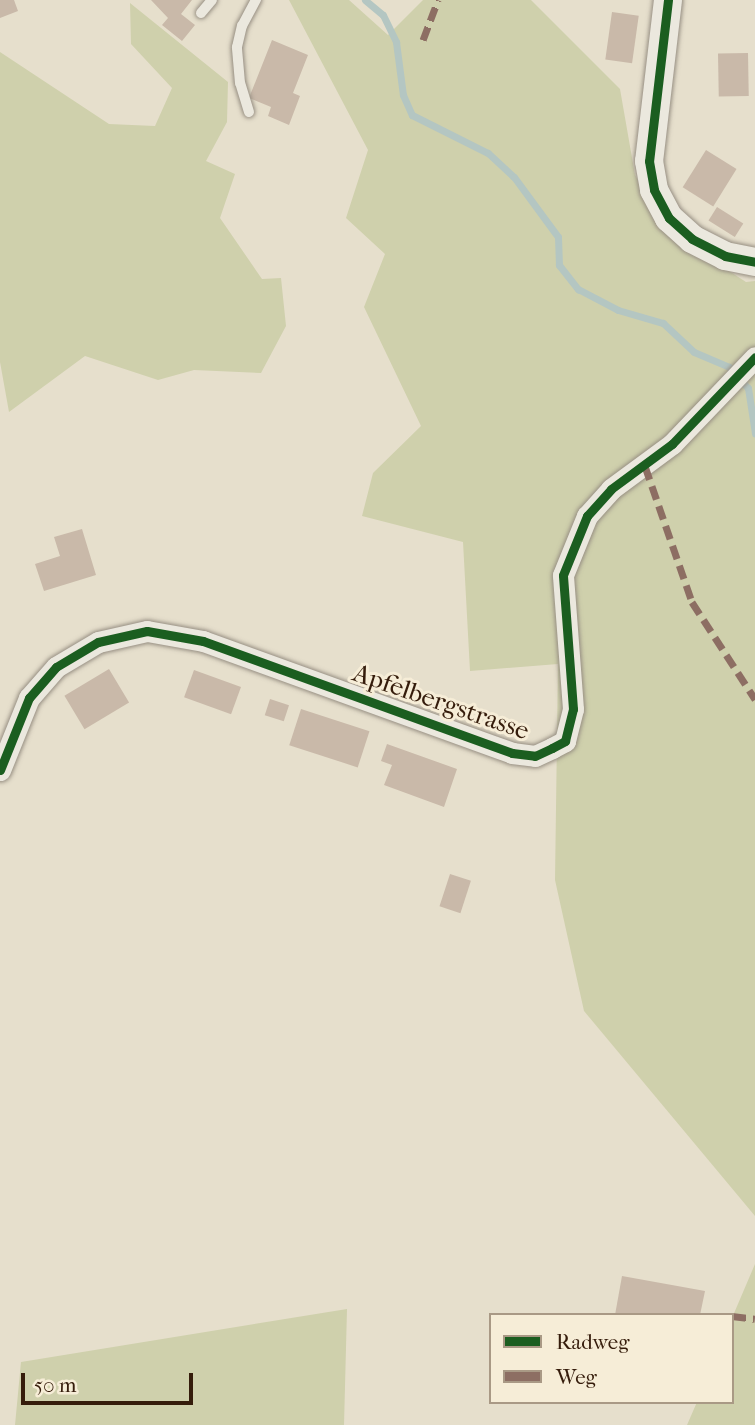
<!DOCTYPE html>
<style>
body{margin:0}
#map{position:relative;width:755px;height:1425px;overflow:hidden;background:#e6dfcc;font-family:"IM FELL French Canon",serif}
div>[style]{position:absolute}
.green>*{inset:0;background:#cfd0ac}
.stream>*{height:7px;margin:-3.5px;padding:0 3.5px;transform-origin:3.5px;border-radius:3.5px;background:#b4c6c2}
.building>*{inset:0;background:#c9b9a9;transform-origin:0 0}
.roads{filter:drop-shadow(0 0 2px #978f83) drop-shadow(0 0 2px #978f83)}
.lane>*{height:10px;margin:-5px;padding:0 5px;transform-origin:5px;border-radius:5px;background:#ebe8de}
.street>*{height:21px;margin:-10.5px;padding:0 10.5px;transform-origin:10.5px;border-radius:10.5px;background:#ebe8de}
.secondary>*{height:28px;margin:-14px;padding:0 14px;transform-origin:14px;border-radius:14px;background:#ebe8de}
.quiet>*{height:7px;margin-top:-3.5px;transform-origin:0;background:repeating-linear-gradient(90deg,#8d6e63 0 14px,transparent 0 21px)}
.cycleway>*{height:9px;margin:-4.5px;padding:0 4.5px;transform-origin:4.5px;border-radius:4.5px;background:#1b5e20}
span{translate:-50% -50%;white-space:nowrap;text-align:center;line-height:1.15;-webkit-text-stroke:6px #f6edd7;paint-order:stroke}
.street-label{font-size:26px;color:#351c0b}
.legend{position:absolute;left:489px;top:1313px;width:245px;height:91px;box-sizing:border-box;background:#f6edd7;border:2px solid #a99985;margin:0;padding:9px 12px;list-style:none;font-size:21px;color:#351c0b}
.legend li{display:flex;align-items:center;gap:14px;height:35px}
.legend b{width:35px;border:2px solid #a99985}
.scale{position:absolute;left:21px;top:1373px;width:172px;height:32px;box-sizing:border-box;border:4px solid #351c0b;border-top:0;padding-left:9px;font-size:21px;line-height:24px;white-space:nowrap;color:#351c0b;-webkit-text-stroke:5px #f6edd7;paint-order:stroke}
</style>
<div id="map">
<div class="green">
<div style="clip-path:polygon(289px 0,349px 0,388px 35px,423px 0,531px 0,620px 89px,635px 175px,666px 230px,746px 282px,755px 281px,755px 1216px,584px 1011px,555px 880px,558px 664px,470px 671px,463px 542px,362px 516px,373px 473px,421px 426px,364px 307px,385px 254px,346px 218px,368px 150px)"></div>
<div style="clip-path:polygon(130px 3px,228px 82px,227px 122px,206px 161px,235px 174px,220px 218px,262px 279px,281px 278px,286px 326px,261px 373px,194px 370px,158px 380px,85px 356px,9px 412px,0 362px,0 52px,109px 124px,155px 126px,172px 88px,131px 44px)"></div>
<div style="clip-path:polygon(755px 1264px,755px 1425px,687px 1425px,697px 1402px,732px 1402px,732px 1318px)"></div>
<div style="clip-path:polygon(347px 1309px,344px 1425px,15px 1425px,21px 1362px)"></div>
</div>
<div class="stream">
<div style="left:365px;top:0;width:23px;rotate:40deg"></div>
<div style="left:383px;top:15px;width:30px;rotate:64deg"></div>
<div style="left:396px;top:42px;width:53px;rotate:82.5deg"></div>
<div style="left:403px;top:95px;width:22px;rotate:66deg"></div>
<div style="left:412px;top:115px;width:85px;rotate:26.6deg"></div>
<div style="left:488px;top:153px;width:35px;rotate:43deg"></div>
<div style="left:514px;top:177px;width:74px;rotate:53.7deg"></div>
<div style="left:558px;top:237px;width:28px;rotate:88deg"></div>
<div style="left:559px;top:265px;width:31px;rotate:52deg"></div>
<div style="left:578px;top:289px;width:45px;rotate:27.7deg"></div>
<div style="left:618px;top:310px;width:47px;rotate:16.1deg"></div>
<div style="left:663px;top:323px;width:42px;rotate:43.1deg"></div>
<div style="left:694px;top:352px;width:38px;rotate:23deg"></div>
<div style="left:729px;top:367px;width:28px;rotate:48deg"></div>
<div style="left:748px;top:388px;width:46px;rotate:81.2deg"></div>
</div>
<div class="building">
<div style="clip-path:polygon(0 0,14px 0,18px 11px,0 18px)"></div>
<div style="clip-path:polygon(151px 0,192px 0,181px 14px,195px 25px,182px 41px,162px 25px,168px 18px)"></div>
<div style="left:612px;top:12px;width:27px;height:48px;rotate:8deg"></div>
<div style="clip-path:polygon(272px 40px,308px 55px,293px 93px,300px 96px,289px 125px,268px 116px,271px 107px,249px 98px)"></div>
<div style="left:748px;top:53px;width:43px;height:30px;rotate:89deg"></div>
<div style="left:706px;top:150px;width:36px;height:44px;rotate:32deg"></div>
<div style="left:717px;top:207px;width:31px;height:16px;rotate:32deg"></div>
<div style="clip-path:polygon(82px 529px,96px 575px,44px 591px,35px 564px,60px 556px,54px 537px)"></div>
<div style="left:109px;top:669px;width:39px;height:52px;rotate:59deg"></div>
<div style="left:194px;top:670px;width:50px;height:29px;rotate:20deg"></div>
<div style="left:270px;top:699px;width:20px;height:17px;rotate:18deg"></div>
<div style="left:301px;top:709px;width:72px;height:38px;rotate:18deg"></div>
<div style="clip-path:polygon(387px 744px,457px 769px,444px 807px,384px 785px,392px 765px,381px 761px)"></div>
<div style="left:450px;top:874px;width:22px;height:34px;rotate:18deg"></div>
<div style="clip-path:polygon(622px 1276px,705px 1291px,700px 1315px,615px 1315px)"></div>
</div>
<div class="roads">
<div class="lane">
<div style="left:201px;top:13px;width:17px;rotate:-50deg"></div>
<div style="left:249px;top:112px;width:30px;rotate:-107deg"></div>
<div style="left:240px;top:83px;width:36px;rotate:-95deg"></div>
<div style="left:237px;top:47px;width:22px;rotate:-77deg"></div>
<div style="left:242px;top:26px;width:30px;rotate:-62deg"></div>
</div>
<div class="street">
<div style="left:0;top:770px;width:78px;rotate:-68.1deg"></div>
<div style="left:29px;top:698px;width:41px;rotate:-48.9deg"></div>
<div style="left:56px;top:667px;width:49px;rotate:-30.8deg"></div>
<div style="left:98px;top:642px;width:50px;rotate:-12.7deg"></div>
<div style="left:147px;top:631px;width:57px;rotate:10.1deg"></div>
<div style="left:203px;top:641px;width:329px;rotate:19.9deg"></div>
<div style="left:512px;top:753px;width:23px;rotate:7deg"></div>
<div style="left:535px;top:756px;width:19px;rotate:-25deg"></div>
<div style="left:552px;top:748px;width:15px;rotate:-28deg"></div>
<div style="left:565px;top:741px;width:33px;rotate:-76deg"></div>
<div style="left:573px;top:709px;width:134px;rotate:-94.3deg"></div>
<div style="left:563px;top:575px;width:64px;rotate:-67.9deg"></div>
<div style="left:587px;top:516px;width:36px;rotate:-48deg"></div>
<div style="left:611px;top:489px;width:76px;rotate:-36.4deg"></div>
<div style="left:672px;top:444px;width:120px;rotate:-46.3deg"></div>
</div>
<div class="secondary">
<div style="left:668px;top:0;width:162px;rotate:96.7deg"></div>
<div style="left:649px;top:161px;width:29px;rotate:80deg"></div>
<div style="left:654px;top:190px;width:32px;rotate:62deg"></div>
<div style="left:669px;top:218px;width:31px;rotate:42deg"></div>
<div style="left:692px;top:239px;width:37px;rotate:27deg"></div>
<div style="left:725px;top:256px;width:31px;rotate:11deg"></div>
</div>
</div>
<div class="quiet">
<div style="left:423px;top:40px;width:43px;rotate:-69.4deg"></div>
<div style="left:645px;top:466px;width:144px;rotate:70.9deg"></div>
<div style="left:692px;top:602px;width:116px;rotate:57deg"></div>
<div style="left:732px;top:1316px;width:23px;rotate:7deg"></div>
</div>
<div class="cycleway">
<div style="left:668px;top:0;width:162px;rotate:96.7deg"></div>
<div style="left:649px;top:161px;width:29px;rotate:80deg"></div>
<div style="left:654px;top:190px;width:32px;rotate:62deg"></div>
<div style="left:669px;top:218px;width:31px;rotate:42deg"></div>
<div style="left:692px;top:239px;width:37px;rotate:27deg"></div>
<div style="left:725px;top:256px;width:31px;rotate:11deg"></div>
<div style="left:0;top:770px;width:78px;rotate:-68.1deg"></div>
<div style="left:29px;top:698px;width:41px;rotate:-48.9deg"></div>
<div style="left:56px;top:667px;width:49px;rotate:-30.8deg"></div>
<div style="left:98px;top:642px;width:50px;rotate:-12.7deg"></div>
<div style="left:147px;top:631px;width:57px;rotate:10.1deg"></div>
<div style="left:203px;top:641px;width:329px;rotate:19.9deg"></div>
<div style="left:512px;top:753px;width:23px;rotate:7deg"></div>
<div style="left:535px;top:756px;width:19px;rotate:-25deg"></div>
<div style="left:552px;top:748px;width:15px;rotate:-28deg"></div>
<div style="left:565px;top:741px;width:33px;rotate:-76deg"></div>
<div style="left:573px;top:709px;width:134px;rotate:-94.3deg"></div>
<div style="left:563px;top:575px;width:64px;rotate:-67.9deg"></div>
<div style="left:587px;top:516px;width:36px;rotate:-48deg"></div>
<div style="left:611px;top:489px;width:76px;rotate:-36.4deg"></div>
<div style="left:672px;top:444px;width:120px;rotate:-46.3deg"></div>
</div>
<div class="street-label">
<span style="left:441px;top:702px;rotate:19deg">Apfelbergstrasse</span>
</div>
<ul class="legend">
<li><b style="height:9px;background:#1b5e20"></b>Radweg</li>
<li><b style="height:9px;background:#8d6e63"></b>Weg</li>
</ul>
<div class="scale">50 m</div>
</div>
